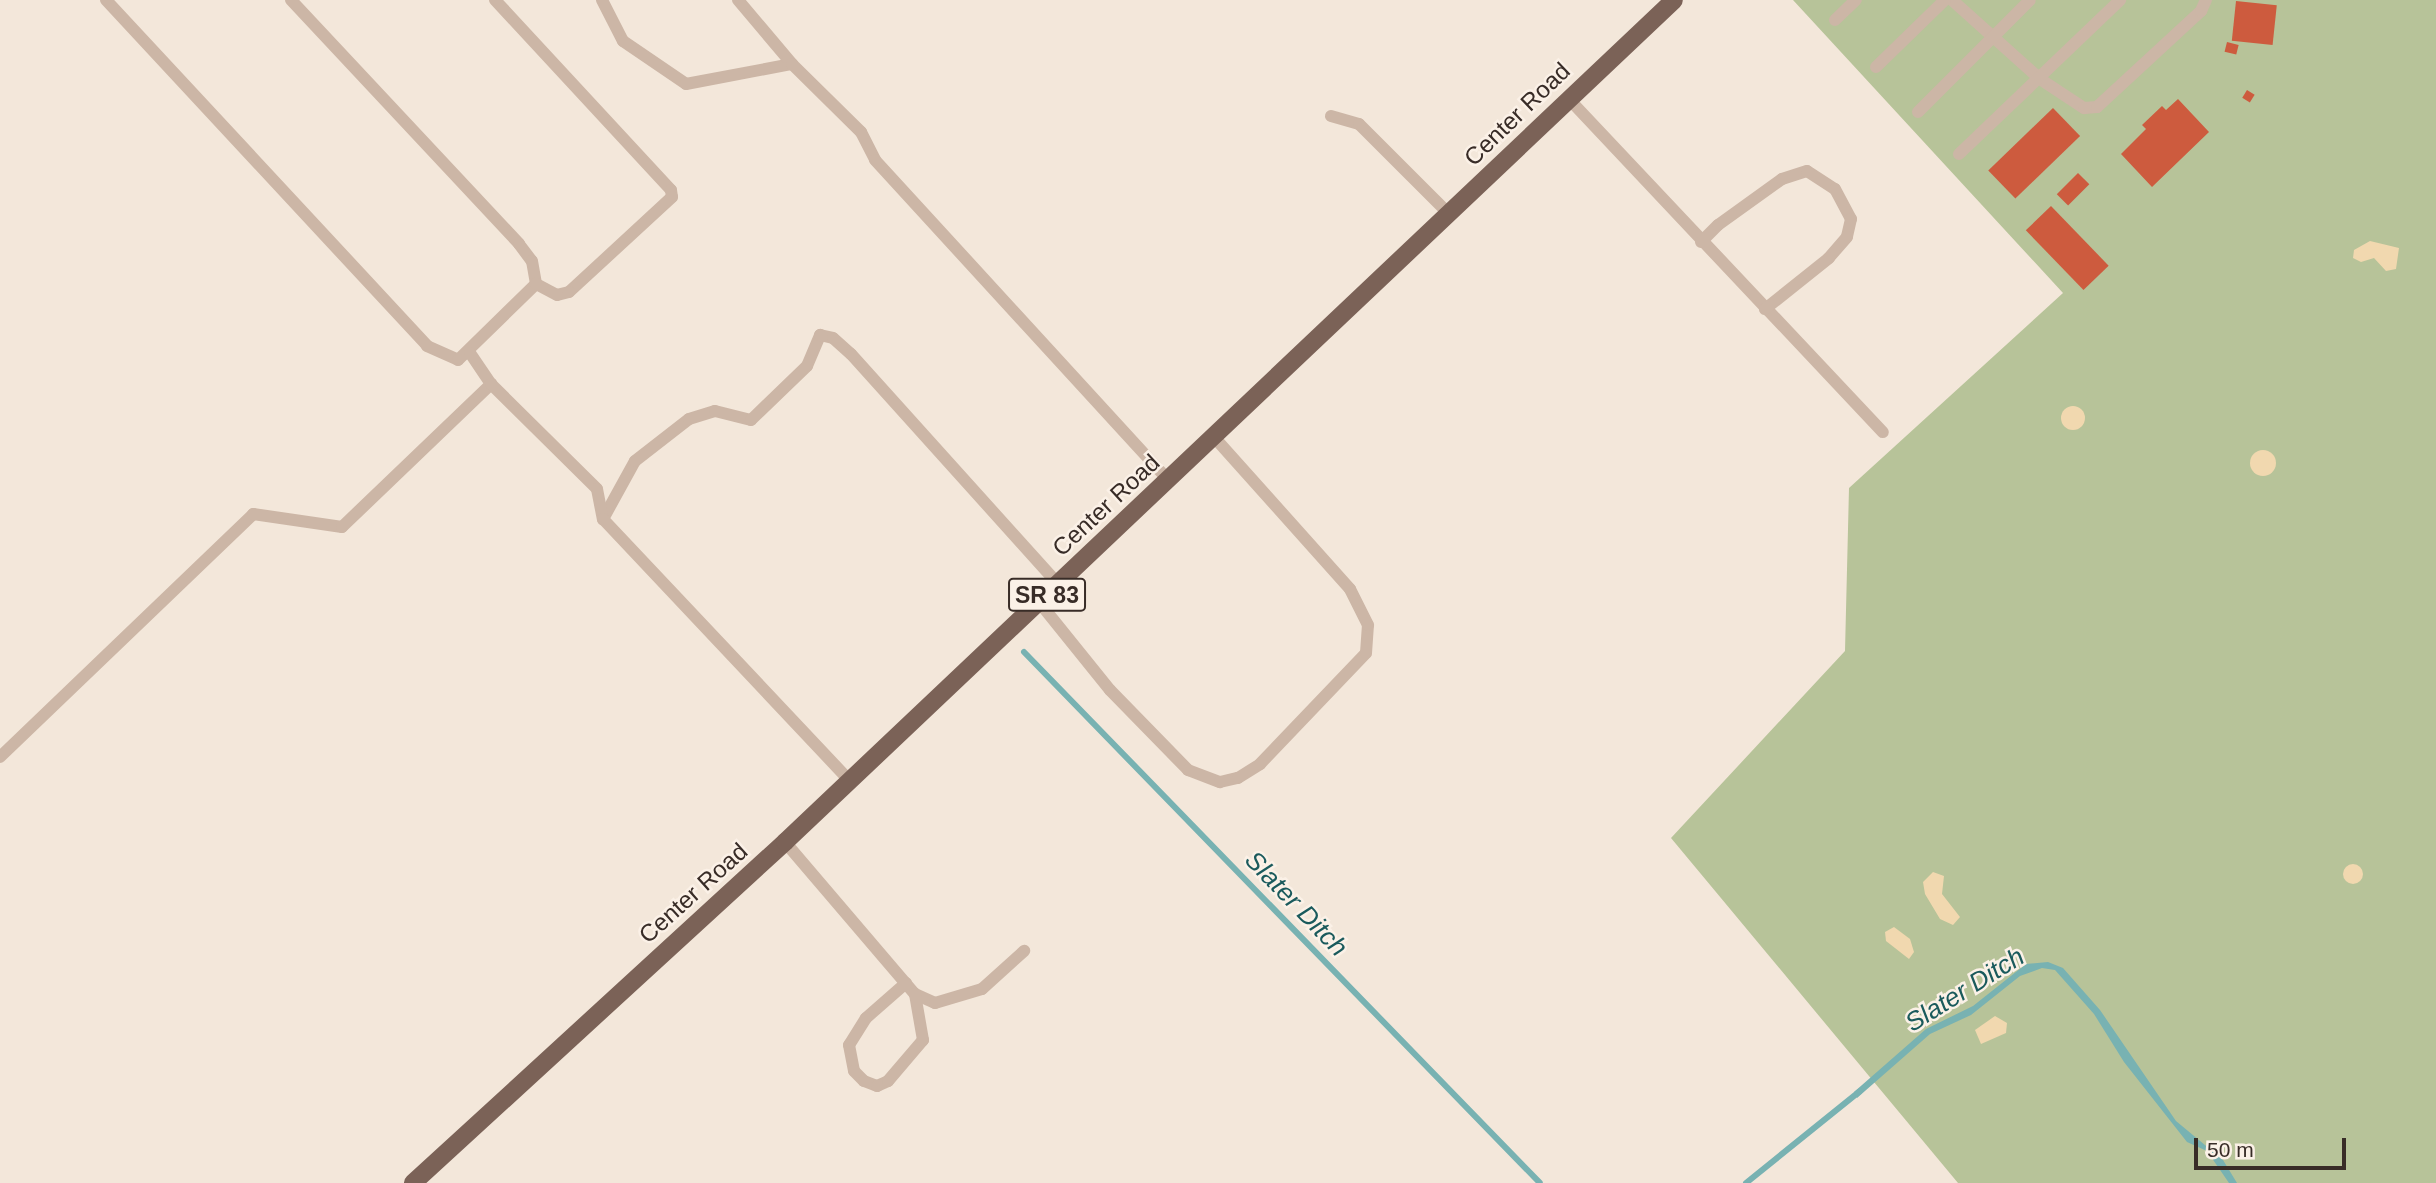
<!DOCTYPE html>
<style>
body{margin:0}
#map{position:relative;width:2436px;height:1183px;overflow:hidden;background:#f3e7da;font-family:Helvetica,sans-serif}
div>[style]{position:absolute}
.green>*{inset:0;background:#b7c399}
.sand>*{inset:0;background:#f1d8af}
.round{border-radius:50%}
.water>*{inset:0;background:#78b2b2}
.stream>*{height:6px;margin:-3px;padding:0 3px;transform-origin:3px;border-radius:3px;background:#78b2b2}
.building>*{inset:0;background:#cd5b3e;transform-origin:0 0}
.service>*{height:12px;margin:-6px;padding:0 6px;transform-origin:6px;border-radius:6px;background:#ccb6a6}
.primary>*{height:18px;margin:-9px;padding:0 9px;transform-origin:9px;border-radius:9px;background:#7b6257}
span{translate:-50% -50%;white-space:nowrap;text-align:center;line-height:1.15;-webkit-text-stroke:5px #fbf1e7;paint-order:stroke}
.shield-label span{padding:2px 5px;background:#fbf1e7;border:2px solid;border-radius:5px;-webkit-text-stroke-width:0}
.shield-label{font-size:23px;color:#382c27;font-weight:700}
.street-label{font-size:24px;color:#382c27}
.water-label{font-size:26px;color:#1a5a5c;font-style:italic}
.scale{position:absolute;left:2194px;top:1138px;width:152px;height:32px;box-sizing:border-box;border:4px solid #382c27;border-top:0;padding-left:9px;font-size:21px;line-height:24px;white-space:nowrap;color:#382c27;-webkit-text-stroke:5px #fbf1e7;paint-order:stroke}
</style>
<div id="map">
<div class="green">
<div style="clip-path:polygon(1793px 0,2436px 0,2436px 1183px,1958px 1183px,1671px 838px,1845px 651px,1849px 488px,2063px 293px)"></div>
</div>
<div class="sand">
<div style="clip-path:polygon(2370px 241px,2399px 248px,2396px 269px,2386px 271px,2374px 258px,2361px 262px,2353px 258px,2354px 250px)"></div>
<div class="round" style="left:2061px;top:406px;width:24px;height:24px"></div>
<div class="round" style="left:2250px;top:450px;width:26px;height:26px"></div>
<div class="round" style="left:2343px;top:864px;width:20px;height:20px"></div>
<div style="clip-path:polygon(1933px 872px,1944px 876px,1942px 894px,1960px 917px,1953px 925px,1940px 919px,1925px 894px,1923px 882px)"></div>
<div style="clip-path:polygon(1894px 927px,1910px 939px,1914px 952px,1909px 959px,1886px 941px,1885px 932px)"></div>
<div style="clip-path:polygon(1995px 1016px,2007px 1023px,2006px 1033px,1981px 1044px,1975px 1030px)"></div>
</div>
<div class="water">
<div style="clip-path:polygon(2048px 962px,2063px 968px,2100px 1010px,2176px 1121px,2223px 1160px,2237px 1183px,2229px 1183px,2207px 1151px,2187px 1142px,2124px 1062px,2094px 1014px,2055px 970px,2042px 968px,2020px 976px,1971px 1015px,1930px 1034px,1857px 1098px,1854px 1092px,1926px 1029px,1973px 1006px,2026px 964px)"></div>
</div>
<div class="stream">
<div style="left:1024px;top:652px;width:740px;rotate:45.82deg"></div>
<div style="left:1746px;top:1183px;width:146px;rotate:-38.9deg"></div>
</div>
<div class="building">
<div style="left:2236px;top:1px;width:41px;height:40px;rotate:6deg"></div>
<div style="left:2227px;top:42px;width:12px;height:10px;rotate:14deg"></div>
<div style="left:2247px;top:90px;width:9px;height:9px;rotate:32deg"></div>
<div style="clip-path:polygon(2178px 99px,2209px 132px,2152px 187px,2121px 154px,2146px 129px,2142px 125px,2162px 106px,2166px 110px)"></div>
<div style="left:2053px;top:108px;width:39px;height:90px;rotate:46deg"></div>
<div style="left:2078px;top:173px;width:16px;height:30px;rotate:45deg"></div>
<div style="left:2051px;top:206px;width:83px;height:35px;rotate:46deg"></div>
</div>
<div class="service">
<div style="left:106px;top:0;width:472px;rotate:47.1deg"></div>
<div style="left:427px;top:346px;width:34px;rotate:24deg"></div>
<div style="left:458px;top:360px;width:109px;rotate:-44.3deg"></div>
<div style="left:291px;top:0;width:334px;rotate:46.9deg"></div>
<div style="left:519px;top:244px;width:21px;rotate:53deg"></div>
<div style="left:532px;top:261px;width:23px;rotate:80deg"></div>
<div style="left:495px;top:0;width:259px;rotate:47.2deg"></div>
<div style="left:671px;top:190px;width:7px;rotate:82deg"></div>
<div style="left:672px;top:197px;width:140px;rotate:137.3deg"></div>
<div style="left:569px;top:292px;width:12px;rotate:166deg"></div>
<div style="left:557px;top:295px;width:24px;rotate:-152deg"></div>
<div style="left:602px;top:0;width:46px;rotate:62.9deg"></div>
<div style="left:623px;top:41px;width:76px;rotate:34.3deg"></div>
<div style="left:686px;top:84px;width:108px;rotate:-10.7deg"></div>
<div style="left:738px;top:0;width:84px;rotate:49.8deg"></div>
<div style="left:792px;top:64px;width:97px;rotate:44.6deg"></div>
<div style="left:861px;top:132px;width:31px;rotate:63deg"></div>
<div style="left:875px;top:160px;width:434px;rotate:47.5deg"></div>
<div style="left:1952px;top:0;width:118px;rotate:41.9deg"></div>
<div style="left:2040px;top:79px;width:53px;rotate:33.4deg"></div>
<div style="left:2084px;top:108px;width:13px;rotate:-4deg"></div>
<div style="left:2097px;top:107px;width:142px;rotate:-42.7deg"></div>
<div style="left:2201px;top:11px;width:12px;rotate:-66deg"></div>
<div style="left:1835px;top:20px;width:29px;rotate:-44deg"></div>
<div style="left:1876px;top:67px;width:96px;rotate:-44.2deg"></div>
<div style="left:1568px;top:98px;width:459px;rotate:46.7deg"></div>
<div style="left:1918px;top:112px;width:158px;rotate:-45deg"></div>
<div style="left:1331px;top:116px;width:29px;rotate:16deg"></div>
<div style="left:1359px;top:124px;width:127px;rotate:45deg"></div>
<div style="left:1959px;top:154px;width:223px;rotate:-43.7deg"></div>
<div style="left:1701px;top:242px;width:24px;rotate:-45deg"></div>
<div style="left:1718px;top:225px;width:79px;rotate:-35.7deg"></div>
<div style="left:1782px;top:179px;width:26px;rotate:-18deg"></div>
<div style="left:1807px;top:171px;width:33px;rotate:33deg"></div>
<div style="left:1835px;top:189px;width:34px;rotate:62deg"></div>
<div style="left:1851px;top:219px;width:18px;rotate:103deg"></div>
<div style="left:1847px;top:237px;width:28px;rotate:131deg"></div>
<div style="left:1829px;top:258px;width:82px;rotate:141.4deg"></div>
<div style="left:470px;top:353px;width:37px;rotate:56deg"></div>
<div style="left:603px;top:519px;width:66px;rotate:-61.1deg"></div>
<div style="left:635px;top:461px;width:68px;rotate:-37.9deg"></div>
<div style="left:689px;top:419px;width:27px;rotate:-17deg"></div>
<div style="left:715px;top:411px;width:37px;rotate:14deg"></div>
<div style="left:751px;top:420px;width:78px;rotate:-44deg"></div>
<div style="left:807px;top:366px;width:34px;rotate:-67deg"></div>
<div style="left:820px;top:335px;width:13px;rotate:13deg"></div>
<div style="left:833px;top:338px;width:24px;rotate:42deg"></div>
<div style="left:851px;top:354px;width:309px;rotate:48deg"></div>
<div style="left:1039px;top:602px;width:113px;rotate:51.1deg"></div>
<div style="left:1110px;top:690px;width:112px;rotate:45.7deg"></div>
<div style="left:1188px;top:770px;width:34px;rotate:21deg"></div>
<div style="left:1220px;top:782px;width:18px;rotate:-13deg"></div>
<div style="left:1238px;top:778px;width:26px;rotate:-32deg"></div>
<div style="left:1260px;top:764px;width:153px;rotate:-46.3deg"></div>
<div style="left:1366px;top:653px;width:28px;rotate:-86deg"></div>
<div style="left:1368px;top:625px;width:40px;rotate:-116.6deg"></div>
<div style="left:1350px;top:589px;width:204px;rotate:-131.8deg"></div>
<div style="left:0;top:757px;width:351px;rotate:-43.8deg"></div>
<div style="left:253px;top:514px;width:90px;rotate:8.3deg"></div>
<div style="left:342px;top:527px;width:207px;rotate:-43.8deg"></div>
<div style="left:491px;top:384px;width:149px;rotate:44.7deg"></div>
<div style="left:597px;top:489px;width:31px;rotate:79deg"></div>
<div style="left:603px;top:519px;width:359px;rotate:46.7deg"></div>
<div style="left:785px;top:842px;width:200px;rotate:49.5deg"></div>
<div style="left:915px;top:994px;width:22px;rotate:24deg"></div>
<div style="left:935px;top:1003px;width:49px;rotate:-16.6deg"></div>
<div style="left:982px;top:989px;width:57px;rotate:-42.1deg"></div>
<div style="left:906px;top:983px;width:53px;rotate:138.8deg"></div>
<div style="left:866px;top:1018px;width:32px;rotate:122deg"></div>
<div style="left:849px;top:1045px;width:26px;rotate:79deg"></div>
<div style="left:854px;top:1071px;width:14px;rotate:45deg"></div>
<div style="left:864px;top:1081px;width:14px;rotate:21deg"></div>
<div style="left:877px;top:1086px;width:12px;rotate:-24deg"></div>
<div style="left:888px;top:1081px;width:54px;rotate:-49.5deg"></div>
<div style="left:923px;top:1040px;width:47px;rotate:-99.9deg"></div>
</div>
<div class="primary">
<div style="left:413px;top:1183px;width:505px;rotate:-42.51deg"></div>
<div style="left:785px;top:842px;width:1224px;rotate:-43.44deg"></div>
</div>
<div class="shield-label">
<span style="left:1047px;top:595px">SR 83</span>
</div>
<div class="street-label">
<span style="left:1517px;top:114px;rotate:-44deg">Center Road</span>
<span style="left:1106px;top:505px;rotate:-43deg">Center Road</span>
<span style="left:693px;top:893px;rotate:-42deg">Center Road</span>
</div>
<div class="water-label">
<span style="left:1296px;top:904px;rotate:46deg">Slater Ditch</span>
<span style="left:1965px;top:990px;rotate:-32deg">Slater Ditch</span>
</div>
<div class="scale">50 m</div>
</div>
